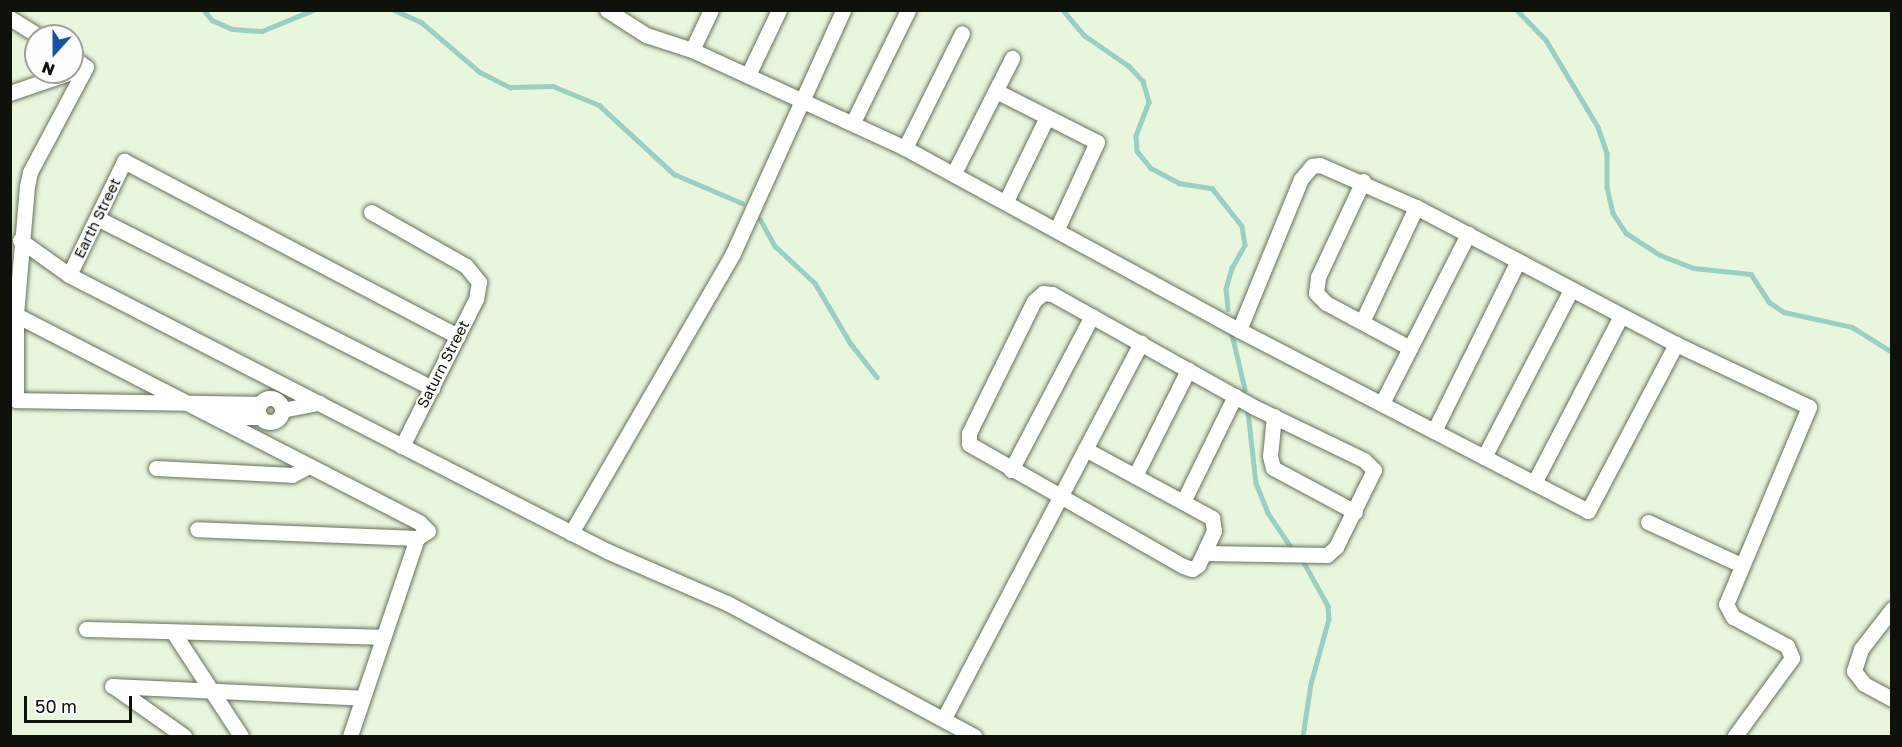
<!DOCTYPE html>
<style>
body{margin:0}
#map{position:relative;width:1902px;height:747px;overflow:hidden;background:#e9f6de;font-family:"Golos Text",sans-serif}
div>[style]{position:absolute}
.stream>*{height:4.5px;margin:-2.25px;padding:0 2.25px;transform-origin:2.25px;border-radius:2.25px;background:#9bcec4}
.roads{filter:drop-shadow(0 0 2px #66715c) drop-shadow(0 0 2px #66715c)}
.minor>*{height:15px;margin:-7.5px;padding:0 7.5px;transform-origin:7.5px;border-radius:7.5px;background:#fff}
.minor>.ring{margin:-7.5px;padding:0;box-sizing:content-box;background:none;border:15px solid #fff;border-radius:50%}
span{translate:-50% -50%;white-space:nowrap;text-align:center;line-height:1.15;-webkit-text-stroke:4.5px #fefefe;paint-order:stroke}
.street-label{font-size:15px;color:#0e120a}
.frame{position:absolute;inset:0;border:12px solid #0e120a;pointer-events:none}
.north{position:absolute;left:24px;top:24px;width:60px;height:60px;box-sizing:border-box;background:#fefefe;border:2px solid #9ea09c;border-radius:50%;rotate:201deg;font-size:16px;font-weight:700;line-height:24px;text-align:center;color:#0e120a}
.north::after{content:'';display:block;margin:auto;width:21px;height:27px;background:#1852a3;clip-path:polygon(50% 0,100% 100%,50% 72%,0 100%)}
.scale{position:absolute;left:24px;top:696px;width:108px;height:27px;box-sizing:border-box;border:3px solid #0e120a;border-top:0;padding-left:8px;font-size:18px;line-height:21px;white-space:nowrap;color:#0e120a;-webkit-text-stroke:4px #fefefe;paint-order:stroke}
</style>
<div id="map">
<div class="stream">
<div style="left:204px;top:10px;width:13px;rotate:51deg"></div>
<div style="left:212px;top:20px;width:22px;rotate:24deg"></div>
<div style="left:232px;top:29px;width:30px;rotate:4deg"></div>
<div style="left:262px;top:31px;width:55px;rotate:-22.4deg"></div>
<div style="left:394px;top:10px;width:30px;rotate:24deg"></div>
<div style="left:421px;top:22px;width:77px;rotate:40.3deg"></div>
<div style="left:480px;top:72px;width:34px;rotate:27deg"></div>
<div style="left:510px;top:87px;width:43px;rotate:-1.3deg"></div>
<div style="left:553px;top:86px;width:50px;rotate:22.4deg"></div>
<div style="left:599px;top:105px;width:102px;rotate:42.6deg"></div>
<div style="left:674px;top:174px;width:74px;rotate:23.1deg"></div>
<div style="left:1063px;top:10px;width:33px;rotate:50deg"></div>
<div style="left:1084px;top:35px;width:55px;rotate:34.6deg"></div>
<div style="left:1129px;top:66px;width:21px;rotate:47deg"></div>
<div style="left:1143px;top:81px;width:22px;rotate:74deg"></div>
<div style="left:1149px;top:102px;width:36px;rotate:111deg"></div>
<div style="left:1136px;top:136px;width:15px;rotate:86deg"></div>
<div style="left:1137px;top:151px;width:22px;rotate:51deg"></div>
<div style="left:1151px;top:168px;width:32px;rotate:28deg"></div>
<div style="left:1179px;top:183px;width:33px;rotate:9deg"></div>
<div style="left:1212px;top:188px;width:48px;rotate:51.7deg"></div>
<div style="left:1242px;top:226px;width:19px;rotate:81deg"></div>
<div style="left:1245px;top:245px;width:26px;rotate:119deg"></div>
<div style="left:1232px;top:268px;width:22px;rotate:106deg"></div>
<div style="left:1226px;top:289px;width:20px;rotate:84deg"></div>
<div style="left:1517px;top:10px;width:42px;rotate:46deg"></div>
<div style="left:1546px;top:40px;width:101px;rotate:59.1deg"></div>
<div style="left:1598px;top:127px;width:28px;rotate:71deg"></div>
<div style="left:1607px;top:153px;width:34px;rotate:90deg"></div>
<div style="left:1607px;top:187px;width:27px;rotate:77deg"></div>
<div style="left:1613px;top:213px;width:24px;rotate:57deg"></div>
<div style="left:1626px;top:233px;width:40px;rotate:32.9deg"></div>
<div style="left:1660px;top:255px;width:36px;rotate:21deg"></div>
<div style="left:1694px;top:268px;width:57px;rotate:6deg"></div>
<div style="left:1751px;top:274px;width:33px;rotate:57deg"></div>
<div style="left:1769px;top:302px;width:18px;rotate:34deg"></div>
<div style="left:1784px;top:312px;width:70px;rotate:12.4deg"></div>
<div style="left:1852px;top:327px;width:47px;rotate:32deg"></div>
<div style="left:760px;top:219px;width:31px;rotate:61deg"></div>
<div style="left:775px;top:246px;width:54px;rotate:42.8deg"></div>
<div style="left:815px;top:283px;width:71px;rotate:59.5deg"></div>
<div style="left:851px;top:344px;width:42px;rotate:51.8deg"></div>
<div style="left:1231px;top:330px;width:61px;rotate:76.7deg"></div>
<div style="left:1248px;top:412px;width:71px;rotate:83.6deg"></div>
<div style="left:1256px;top:483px;width:32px;rotate:68deg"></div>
<div style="left:1268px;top:513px;width:40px;rotate:56deg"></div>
<div style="left:1302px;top:559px;width:54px;rotate:61deg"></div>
<div style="left:1328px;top:606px;width:13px;rotate:86deg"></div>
<div style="left:1329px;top:619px;width:67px;rotate:105.5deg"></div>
<div style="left:1311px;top:684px;width:53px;rotate:98.7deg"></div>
</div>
<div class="roads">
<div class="minor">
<div style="left:607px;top:10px;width:46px;rotate:32.7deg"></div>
<div style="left:646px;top:35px;width:48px;rotate:18.1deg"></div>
<div style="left:692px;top:50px;width:234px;rotate:24.7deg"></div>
<div style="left:905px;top:148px;width:380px;rotate:28.6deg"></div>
<div style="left:1239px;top:330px;width:393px;rotate:27.4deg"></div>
<div style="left:1588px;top:511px;width:189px;rotate:-62.2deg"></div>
<div style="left:10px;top:18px;width:34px;rotate:32deg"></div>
<div style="left:692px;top:50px;width:44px;rotate:-64.6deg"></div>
<div style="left:72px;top:57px;width:17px;rotate:36deg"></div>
<div style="left:86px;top:67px;width:119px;rotate:118.1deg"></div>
<div style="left:30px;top:172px;width:14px;rotate:102deg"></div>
<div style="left:27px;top:186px;width:129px;rotate:94.9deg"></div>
<div style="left:16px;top:315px;width:85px;rotate:90deg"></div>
<div style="left:16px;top:400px;width:244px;rotate:0.9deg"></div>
<div style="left:748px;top:75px;width:72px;rotate:-64.5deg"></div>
<div style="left:996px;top:91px;width:113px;rotate:26.8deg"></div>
<div style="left:1097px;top:142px;width:96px;rotate:114.7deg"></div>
<div style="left:10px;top:93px;width:65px;rotate:-19deg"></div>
<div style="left:853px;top:122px;width:125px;rotate:-63.8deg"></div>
<div style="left:905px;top:148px;width:128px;rotate:-63.6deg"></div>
<div style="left:954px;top:173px;width:129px;rotate:-63.2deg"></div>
<div style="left:1363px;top:181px;width:106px;rotate:115.1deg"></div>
<div style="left:1318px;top:277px;width:16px;rotate:97deg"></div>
<div style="left:1316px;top:293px;width:14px;rotate:45deg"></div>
<div style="left:1326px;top:303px;width:95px;rotate:28.2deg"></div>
<div style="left:1006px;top:201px;width:93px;rotate:-64deg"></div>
<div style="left:371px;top:212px;width:109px;rotate:29.6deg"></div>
<div style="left:466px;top:266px;width:21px;rotate:51deg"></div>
<div style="left:479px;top:282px;width:17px;rotate:100deg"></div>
<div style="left:476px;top:299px;width:165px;rotate:116.7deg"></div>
<div style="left:97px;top:218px;width:376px;rotate:26.9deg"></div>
<div style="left:20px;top:240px;width:60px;rotate:35.5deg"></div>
<div style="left:69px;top:275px;width:605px;rotate:27.16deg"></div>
<div style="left:607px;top:551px;width:131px;rotate:23.4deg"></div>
<div style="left:727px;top:603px;width:281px;rotate:28.3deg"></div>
<div style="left:69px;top:275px;width:127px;rotate:-64.2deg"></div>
<div style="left:124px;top:161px;width:377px;rotate:27.7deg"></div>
<div style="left:16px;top:315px;width:454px;rotate:27.2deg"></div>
<div style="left:420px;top:523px;width:11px;rotate:45deg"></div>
<div style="left:428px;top:531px;width:13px;rotate:148deg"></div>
<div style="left:417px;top:538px;width:220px;rotate:-177.7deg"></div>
<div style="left:1362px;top:322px;width:127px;rotate:-64.8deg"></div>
<div style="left:1239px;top:330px;width:163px;rotate:-67.7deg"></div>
<div style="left:1301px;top:179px;width:17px;rotate:-50deg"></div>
<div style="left:1312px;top:166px;width:8px;rotate:-7deg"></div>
<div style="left:1320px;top:165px;width:105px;rotate:23.6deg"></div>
<div style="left:1416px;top:207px;width:294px;rotate:27.8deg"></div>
<div style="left:1676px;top:344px;width:147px;rotate:25.3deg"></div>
<div style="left:1809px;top:407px;width:214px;rotate:112.8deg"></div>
<div style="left:1726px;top:604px;width:15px;rotate:62deg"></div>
<div style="left:1733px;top:617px;width:61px;rotate:28.2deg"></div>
<div style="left:1787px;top:646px;width:13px;rotate:67deg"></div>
<div style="left:1792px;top:658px;width:97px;rotate:126.2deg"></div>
<div class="ring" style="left:258px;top:398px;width:9px;height:9px"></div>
<div style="left:1382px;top:403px;width:190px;rotate:-63deg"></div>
<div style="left:282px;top:410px;width:38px;rotate:-11deg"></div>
<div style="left:1274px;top:416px;width:40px;rotate:95.7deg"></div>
<div style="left:1270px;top:456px;width:12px;rotate:76deg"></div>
<div style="left:1273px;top:468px;width:93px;rotate:28.2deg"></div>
<div style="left:218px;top:417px;width:42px"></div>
<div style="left:1434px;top:431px;width:190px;rotate:-63.7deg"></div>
<div style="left:1085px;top:449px;width:145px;rotate:28.5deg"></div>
<div style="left:1212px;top:518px;width:13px;rotate:81deg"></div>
<div style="left:1214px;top:531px;width:38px;rotate:115deg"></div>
<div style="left:1198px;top:565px;width:7px;rotate:146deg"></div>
<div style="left:1192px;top:569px;width:9px;rotate:-162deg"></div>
<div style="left:1183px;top:566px;width:246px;rotate:-150.3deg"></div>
<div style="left:969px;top:444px;width:11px;rotate:-90deg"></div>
<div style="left:969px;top:433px;width:147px;rotate:-63.8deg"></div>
<div style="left:1034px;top:301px;width:12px;rotate:-42deg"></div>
<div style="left:1043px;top:293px;width:9px;rotate:6deg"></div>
<div style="left:1052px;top:294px;width:231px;rotate:29.2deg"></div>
<div style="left:1254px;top:407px;width:122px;rotate:25.7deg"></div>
<div style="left:1364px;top:460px;width:14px;rotate:45deg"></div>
<div style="left:1374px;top:470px;width:86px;rotate:116.3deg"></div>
<div style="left:1336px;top:547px;width:12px;rotate:138deg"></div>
<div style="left:1327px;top:555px;width:123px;rotate:-179.1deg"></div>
<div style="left:1484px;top:457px;width:188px;rotate:-62.5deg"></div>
<div style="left:156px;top:468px;width:136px;rotate:2.9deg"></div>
<div style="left:292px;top:475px;width:19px;rotate:-28deg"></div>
<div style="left:1011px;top:470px;width:174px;rotate:-62.3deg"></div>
<div style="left:1135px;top:476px;width:119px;rotate:-63.4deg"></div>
<div style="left:1534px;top:483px;width:188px;rotate:-62.5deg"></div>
<div style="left:1183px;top:502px;width:118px;rotate:-63.9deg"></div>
<div style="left:1648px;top:522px;width:102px;rotate:24.8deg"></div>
<div style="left:571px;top:533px;width:323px;rotate:-59.9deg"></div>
<div style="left:733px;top:253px;width:267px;rotate:-65.6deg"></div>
<div style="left:1892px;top:609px;width:51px;rotate:127.8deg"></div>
<div style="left:1861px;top:649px;width:23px;rotate:108deg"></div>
<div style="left:1854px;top:671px;width:16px;rotate:52deg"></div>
<div style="left:1864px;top:684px;width:32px;rotate:28deg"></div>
<div style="left:86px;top:629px;width:297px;rotate:1.5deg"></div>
<div style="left:173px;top:632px;width:124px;rotate:56.8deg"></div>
<div style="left:112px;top:686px;width:251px;rotate:2.7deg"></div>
<div style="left:113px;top:686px;width:87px;rotate:35.2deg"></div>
<div style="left:944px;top:718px;width:424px;rotate:-62.3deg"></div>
<div style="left:350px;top:736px;width:209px;rotate:-71.3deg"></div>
</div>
</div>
<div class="street-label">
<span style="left:97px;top:218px;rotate:-64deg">Earth Street</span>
<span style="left:443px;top:364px;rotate:-63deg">Saturn Street</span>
</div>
<div class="frame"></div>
<div class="north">N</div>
<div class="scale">50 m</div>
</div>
